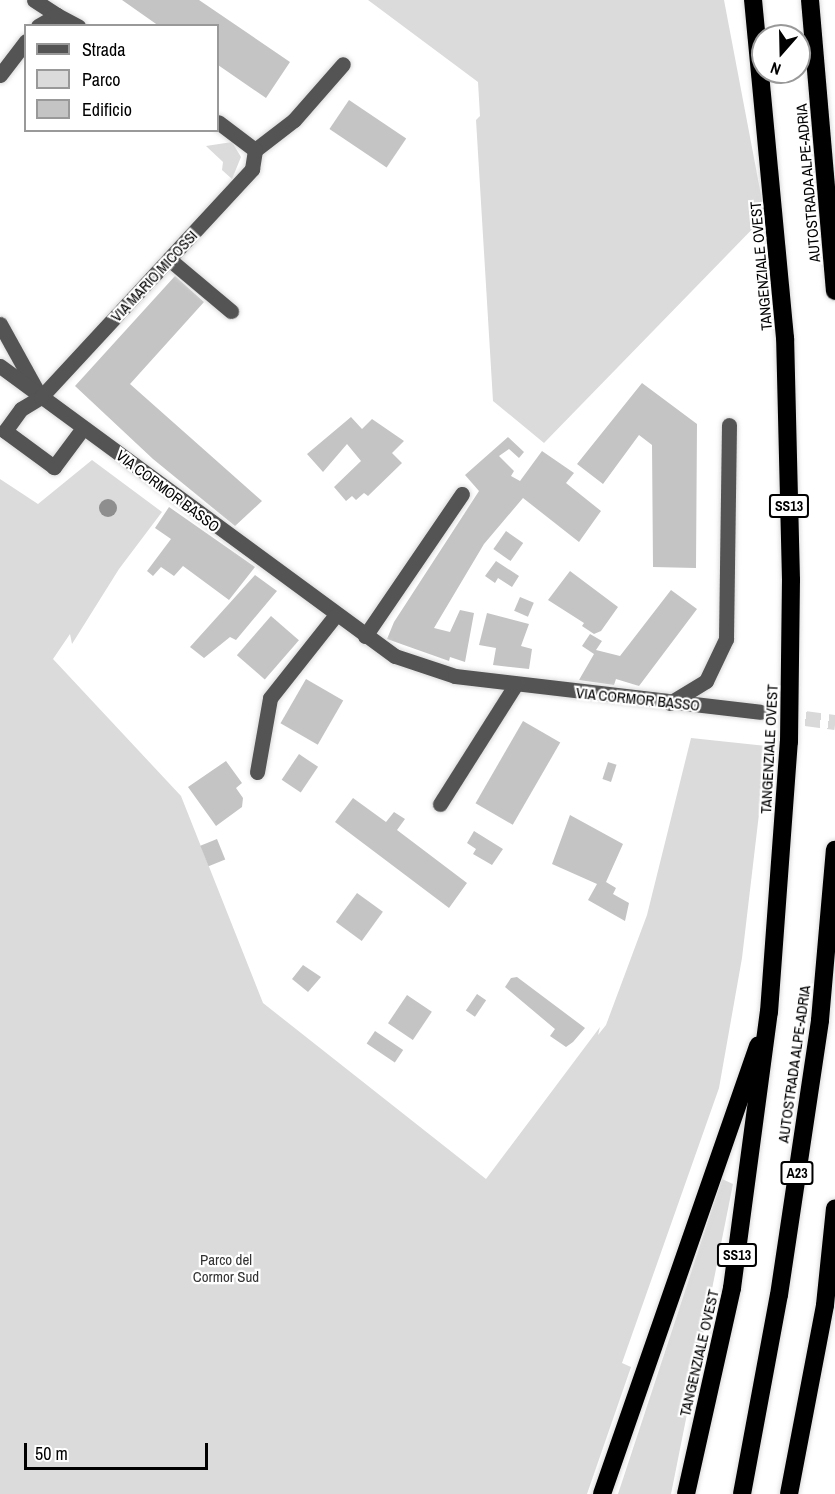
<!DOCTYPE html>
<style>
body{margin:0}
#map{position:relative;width:835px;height:1494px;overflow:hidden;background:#fff;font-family:"Archivo Narrow",sans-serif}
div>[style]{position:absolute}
.green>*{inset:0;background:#dbdbdb}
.building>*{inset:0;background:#c4c4c4;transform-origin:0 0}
.minor-tunnel>*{height:15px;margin-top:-7.5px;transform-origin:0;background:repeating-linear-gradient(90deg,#d9d9d9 0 15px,transparent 0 23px)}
.roads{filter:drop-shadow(0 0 2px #dbdbdb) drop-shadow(0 0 2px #dbdbdb)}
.minor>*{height:15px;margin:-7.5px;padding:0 7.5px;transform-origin:7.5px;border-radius:7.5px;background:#545454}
.highway>*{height:18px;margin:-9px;padding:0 9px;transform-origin:9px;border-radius:9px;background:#000}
.trees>*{width:18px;height:18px;margin:-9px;border-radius:50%;background:#8e8e8e}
span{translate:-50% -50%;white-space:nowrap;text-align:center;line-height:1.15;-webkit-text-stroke:4.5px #fff;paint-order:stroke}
.shield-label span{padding:2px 4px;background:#fff;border:2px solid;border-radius:4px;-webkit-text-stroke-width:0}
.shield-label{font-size:14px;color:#000;font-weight:700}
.street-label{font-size:15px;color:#000}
.park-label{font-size:15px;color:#323232}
.legend{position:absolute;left:24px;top:24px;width:195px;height:108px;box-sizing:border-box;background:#fff;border:2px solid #999;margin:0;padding:8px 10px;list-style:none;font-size:18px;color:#000}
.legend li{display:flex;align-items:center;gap:12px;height:30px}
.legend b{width:30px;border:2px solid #999}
.north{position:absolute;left:751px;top:24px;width:60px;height:60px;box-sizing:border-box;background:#fff;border:2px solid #999;border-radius:50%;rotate:200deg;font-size:16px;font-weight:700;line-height:24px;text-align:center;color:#000}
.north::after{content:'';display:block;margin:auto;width:21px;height:27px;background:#000;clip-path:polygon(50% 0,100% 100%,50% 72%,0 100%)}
.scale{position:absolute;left:24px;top:1443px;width:184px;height:27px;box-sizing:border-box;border:3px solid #000;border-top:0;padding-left:8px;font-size:18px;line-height:21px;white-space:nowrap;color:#000;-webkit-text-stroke:4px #fff;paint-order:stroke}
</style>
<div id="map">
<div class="green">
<div style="clip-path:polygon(368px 0,724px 0,765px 216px,544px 443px,493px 401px,476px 120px,480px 116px,478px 82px)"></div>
<div style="clip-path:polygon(232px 142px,241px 157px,232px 179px,222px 170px,223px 162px,206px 146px)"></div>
<div style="clip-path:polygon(92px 460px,162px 512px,119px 569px,72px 644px,70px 634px,53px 659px,181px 796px,263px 1003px,486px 1179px,600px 1027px,598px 1035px,606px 1025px,647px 915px,691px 738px,767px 746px,742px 958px,719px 1088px,622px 1363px,631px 1367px,587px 1494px,0 1494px,0 479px,38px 504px)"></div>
<div style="clip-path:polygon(722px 1179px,733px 1184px,671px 1494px,618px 1494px)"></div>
</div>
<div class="building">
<div style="clip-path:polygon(122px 0,199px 0,290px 62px,266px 98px,218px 65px,218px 26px,159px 26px)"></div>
<div style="left:349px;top:100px;width:69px;height:35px;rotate:34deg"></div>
<div style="clip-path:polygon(175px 276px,204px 302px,130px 384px,262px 501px,235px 526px,153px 459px,75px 386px)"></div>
<div style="clip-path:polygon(642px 383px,697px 424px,696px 568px,653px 567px,652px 445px,639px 435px,603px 484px,577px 464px)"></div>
<div style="clip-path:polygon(351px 417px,362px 429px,372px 419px,404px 441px,392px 453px,402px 463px,368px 496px,364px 493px,356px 500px,352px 496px,346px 501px,334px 487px,361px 461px,347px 444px,323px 472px,307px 454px)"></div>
<div style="clip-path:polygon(508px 437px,524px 452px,519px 458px,509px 449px,499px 456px,514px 471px,511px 476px,520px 481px,542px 451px,574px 473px,566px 483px,601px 511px,579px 542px,523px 498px,484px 544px,434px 628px,450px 632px,460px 610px,474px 613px,465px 662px,450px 657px,449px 661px,387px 639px,394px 622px,479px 491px,465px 475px)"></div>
<div style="clip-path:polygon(169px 507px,255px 567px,229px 600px,183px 566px,174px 576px,161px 567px,153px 576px,147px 571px,171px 539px,155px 528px)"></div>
<div style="left:506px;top:531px;width:21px;height:22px;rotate:35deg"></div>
<div style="clip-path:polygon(496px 561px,519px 576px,512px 587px,498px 578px,495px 583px,485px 576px)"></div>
<div style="clip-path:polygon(570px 571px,618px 607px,601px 631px,594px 634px,582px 626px,584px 623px,548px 600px)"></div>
<div style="clip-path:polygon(255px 575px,277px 591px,236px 640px,230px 637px,204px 658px,190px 647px)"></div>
<div style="clip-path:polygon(671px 590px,697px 609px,639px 686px,616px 679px,614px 685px,579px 680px,594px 654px,582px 646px,590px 634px,602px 641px,596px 650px,620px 656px)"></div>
<div style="left:520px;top:597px;width:15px;height:15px;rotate:23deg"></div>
<div style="clip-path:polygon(487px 613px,529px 624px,521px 646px,532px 649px,529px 669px,493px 665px,496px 648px,479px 645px)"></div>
<div style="left:271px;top:616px;width:37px;height:52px;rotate:41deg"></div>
<div style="left:306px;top:679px;width:43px;height:51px;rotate:30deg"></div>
<div style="left:523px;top:721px;width:43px;height:95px;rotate:30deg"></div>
<div style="left:299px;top:754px;width:23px;height:31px;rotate:34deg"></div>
<div style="clip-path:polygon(226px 761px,242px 783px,236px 788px,243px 798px,242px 807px,216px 826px,188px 787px)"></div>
<div style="left:608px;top:762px;width:9px;height:18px;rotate:18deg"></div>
<div style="clip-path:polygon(353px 798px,386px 822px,394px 812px,405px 819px,397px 830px,467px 883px,449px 908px,335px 822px)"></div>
<div style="clip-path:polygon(570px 815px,623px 844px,606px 882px,616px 888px,613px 894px,629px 903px,625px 921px,588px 900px,597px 884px,552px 864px)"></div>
<div style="clip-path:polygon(474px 831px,503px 849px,492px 865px,473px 854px,476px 849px,467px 843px)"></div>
<div style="left:217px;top:839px;width:22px;height:18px;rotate:68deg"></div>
<div style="left:357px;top:893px;width:32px;height:36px;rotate:36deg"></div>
<div style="clip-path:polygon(303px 965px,321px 977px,308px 992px,292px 979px)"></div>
<div style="clip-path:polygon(517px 977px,585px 1028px,573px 1042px,566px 1047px,550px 1036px,555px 1029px,505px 987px,511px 978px)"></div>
<div style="left:477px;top:994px;width:11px;height:20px;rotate:34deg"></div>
<div style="left:407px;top:995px;width:30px;height:34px;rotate:34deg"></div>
<div style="left:375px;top:1031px;width:34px;height:15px;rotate:34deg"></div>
</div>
<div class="minor-tunnel">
<div style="left:760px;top:712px;width:76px;rotate:7.6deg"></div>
</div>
<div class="roads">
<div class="minor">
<div style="left:34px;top:0;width:27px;rotate:33deg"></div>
<div style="left:38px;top:26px;width:22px;rotate:-30deg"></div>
<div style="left:57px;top:15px;width:24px;rotate:28deg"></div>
<div style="left:0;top:75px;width:43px;rotate:-52.6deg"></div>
<div style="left:255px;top:150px;width:49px;rotate:-37.6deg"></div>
<div style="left:294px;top:120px;width:74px;rotate:-48.8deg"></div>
<div style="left:169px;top:259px;width:81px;rotate:40deg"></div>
<div style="left:0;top:324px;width:74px;rotate:61deg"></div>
<div style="left:0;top:366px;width:490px;rotate:36.3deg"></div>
<div style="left:395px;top:656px;width:63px;rotate:18.4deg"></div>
<div style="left:455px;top:676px;width:307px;rotate:6.7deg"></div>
<div style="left:83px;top:428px;width:49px;rotate:126.6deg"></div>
<div style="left:54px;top:467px;width:61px;rotate:-143.7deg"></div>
<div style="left:5px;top:431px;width:27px;rotate:-54deg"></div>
<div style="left:21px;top:409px;width:23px;rotate:-31deg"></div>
<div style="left:41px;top:397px;width:311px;rotate:-47.2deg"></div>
<div style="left:252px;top:169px;width:19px;rotate:-81deg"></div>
<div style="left:255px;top:150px;width:46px;rotate:-142.9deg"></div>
<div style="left:365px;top:636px;width:172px;rotate:-55.7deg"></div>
<div style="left:670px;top:703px;width:42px;rotate:-31.4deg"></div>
<div style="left:706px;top:681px;width:47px;rotate:-64.5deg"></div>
<div style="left:726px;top:639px;width:214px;rotate:-89.2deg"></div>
<div style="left:257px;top:772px;width:75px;rotate:-80deg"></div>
<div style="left:270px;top:698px;width:105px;rotate:-51.6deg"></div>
<div style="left:440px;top:804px;width:142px;rotate:-57.7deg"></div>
</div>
<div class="highway">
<div style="left:810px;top:0;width:292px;rotate:85.1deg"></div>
<div style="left:602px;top:1494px;width:475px;rotate:-70.8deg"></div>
<div style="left:686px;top:1494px;width:211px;rotate:-77.4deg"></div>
<div style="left:732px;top:1288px;width:278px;rotate:-82.4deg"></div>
<div style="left:769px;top:1012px;width:271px;rotate:-85.8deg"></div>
<div style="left:789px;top:742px;width:162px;rotate:-89.3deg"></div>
<div style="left:791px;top:580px;width:242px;rotate:-91.4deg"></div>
<div style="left:785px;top:338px;width:340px;rotate:-95.4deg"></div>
<div style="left:742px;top:1494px;width:202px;rotate:-79.5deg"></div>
<div style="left:779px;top:1295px;width:278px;rotate:-81.5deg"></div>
<div style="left:820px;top:1020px;width:171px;rotate:-85deg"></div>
<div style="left:789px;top:1494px;width:192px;rotate:-79.2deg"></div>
<div style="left:825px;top:1305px;width:97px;rotate:-84.1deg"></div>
</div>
</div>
<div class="trees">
<div style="left:108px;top:508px"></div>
</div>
<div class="shield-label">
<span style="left:789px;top:506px">SS13</span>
<span style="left:797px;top:1173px">A23</span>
<span style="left:737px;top:1255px">SS13</span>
</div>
<div class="street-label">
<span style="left:808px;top:183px;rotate:-95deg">AUTOSTRADA ALPE-ADRIA</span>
<span style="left:761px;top:266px;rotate:-95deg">TANGENZIALE OVEST</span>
<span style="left:154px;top:276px;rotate:-47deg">VIA MARIO MICOSSI</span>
<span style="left:168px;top:491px;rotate:37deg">VIA CORMOR BASSO</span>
<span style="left:638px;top:699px;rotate:6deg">VIA CORMOR BASSO</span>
<span style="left:769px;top:749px;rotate:-87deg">TANGENZIALE OVEST</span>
<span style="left:794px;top:1064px;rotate:-82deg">AUTOSTRADA ALPE-ADRIA</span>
<span style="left:699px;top:1353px;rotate:-77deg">TANGENZIALE OVEST</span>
</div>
<div class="park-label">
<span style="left:226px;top:1268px">Parco del<br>Cormor Sud</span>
</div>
<ul class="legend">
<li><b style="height:8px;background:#545454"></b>Strada</li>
<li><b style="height:16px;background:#dbdbdb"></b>Parco</li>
<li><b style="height:16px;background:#c4c4c4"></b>Edificio</li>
</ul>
<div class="north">N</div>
<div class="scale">50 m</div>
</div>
